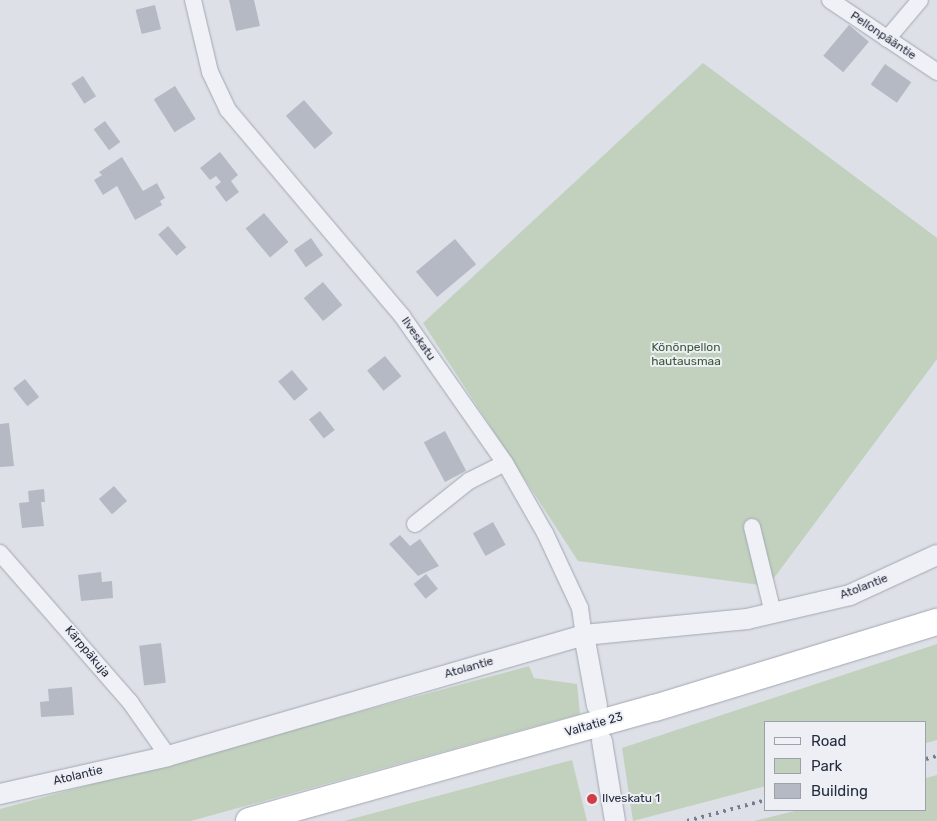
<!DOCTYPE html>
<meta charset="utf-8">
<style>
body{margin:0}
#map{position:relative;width:937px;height:821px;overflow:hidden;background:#dde0e7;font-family:Rubik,sans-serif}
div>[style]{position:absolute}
.green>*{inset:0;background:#c1d1be}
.building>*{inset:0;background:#b4b9c4;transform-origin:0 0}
.roads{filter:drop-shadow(0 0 1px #a2a7b1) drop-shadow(0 0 1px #a2a7b1)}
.minor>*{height:16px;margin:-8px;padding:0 8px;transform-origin:8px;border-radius:8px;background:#f0f1f6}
.tertiary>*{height:20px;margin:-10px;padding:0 10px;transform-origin:10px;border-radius:10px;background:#f0f1f6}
.trunk>*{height:26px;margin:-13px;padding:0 13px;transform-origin:13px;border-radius:13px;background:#fff}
.rail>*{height:4px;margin-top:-2px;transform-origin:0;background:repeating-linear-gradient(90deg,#777e91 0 2.5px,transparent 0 7.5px)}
.dots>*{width:14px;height:14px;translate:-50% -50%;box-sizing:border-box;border:2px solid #edeff5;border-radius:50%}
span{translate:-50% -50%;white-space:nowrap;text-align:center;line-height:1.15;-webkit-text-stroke:4px #edeff5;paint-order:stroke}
.street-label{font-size:12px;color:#262d3e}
.park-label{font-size:12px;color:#375a34}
.poi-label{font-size:12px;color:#262d3e}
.left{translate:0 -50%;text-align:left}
.legend{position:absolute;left:764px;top:721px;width:162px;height:90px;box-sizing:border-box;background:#edeff5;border:1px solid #9da1ac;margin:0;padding:6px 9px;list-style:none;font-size:15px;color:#262d3e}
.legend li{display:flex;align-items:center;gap:10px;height:25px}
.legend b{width:25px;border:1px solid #9da1ac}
</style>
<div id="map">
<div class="green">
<div style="clip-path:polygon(703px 63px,937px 238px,937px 359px,768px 586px,578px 561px,423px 323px)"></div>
<div style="clip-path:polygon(937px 644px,937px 740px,926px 743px,926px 722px,766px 722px,766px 786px,633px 821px,622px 748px)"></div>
<div style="clip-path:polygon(529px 666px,534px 678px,577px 684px,580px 714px,191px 821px,0 821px,0 809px)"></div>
<div style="clip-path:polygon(572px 760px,587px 821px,344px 821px)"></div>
<div style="clip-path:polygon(937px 775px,937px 821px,754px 821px,799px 810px,926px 810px,926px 778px)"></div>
</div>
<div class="building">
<div style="clip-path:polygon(229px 0,254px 0,260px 26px,236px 31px)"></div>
<div style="left:155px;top:5px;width:25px;height:20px;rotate:76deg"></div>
<div style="left:849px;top:25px;width:26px;height:40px;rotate:40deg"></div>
<div style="left:885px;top:64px;width:32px;height:25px;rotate:35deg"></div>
<div style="left:83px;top:76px;width:24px;height:14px;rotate:57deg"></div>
<div style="left:175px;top:86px;width:39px;height:25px;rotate:58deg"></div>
<div style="left:304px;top:100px;width:44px;height:24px;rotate:49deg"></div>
<div style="left:105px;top:121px;width:26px;height:14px;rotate:54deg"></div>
<div style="clip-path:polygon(220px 152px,238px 175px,231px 181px,239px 192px,226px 202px,215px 187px,221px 182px,216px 176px,210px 180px,200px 168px)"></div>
<div style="clip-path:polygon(122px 157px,143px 191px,157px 183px,165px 198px,160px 201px,162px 205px,135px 220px,117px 186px,103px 195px,94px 180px,102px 175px,99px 172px)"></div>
<div style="left:264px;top:213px;width:38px;height:24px;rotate:50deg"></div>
<div style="left:168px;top:226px;width:28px;height:13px;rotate:49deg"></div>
<div style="left:311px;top:238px;width:21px;height:21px;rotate:55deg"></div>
<div style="left:455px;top:239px;width:33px;height:51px;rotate:50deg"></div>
<div style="left:323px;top:282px;width:30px;height:25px;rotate:50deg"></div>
<div style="left:385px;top:356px;width:26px;height:23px;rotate:51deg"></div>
<div style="left:292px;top:370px;width:25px;height:18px;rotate:50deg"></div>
<div style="left:25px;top:379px;width:23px;height:15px;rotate:52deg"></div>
<div style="left:320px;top:411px;width:24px;height:14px;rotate:52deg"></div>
<div style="clip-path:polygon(9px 423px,14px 466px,0 467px,0 424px)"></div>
<div style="left:445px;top:431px;width:45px;height:24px;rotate:62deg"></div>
<div style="left:114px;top:486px;width:20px;height:20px;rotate:49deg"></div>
<div style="clip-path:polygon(44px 489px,45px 502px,41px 502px,44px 526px,22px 528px,19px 503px,29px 502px,28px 491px)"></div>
<div style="left:493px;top:522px;width:26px;height:23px;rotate:61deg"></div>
<div style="clip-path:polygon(400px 535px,410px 546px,420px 539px,439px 566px,418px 576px,389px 544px)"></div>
<div style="clip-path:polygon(101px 572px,102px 582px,112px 581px,113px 598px,81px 601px,78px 575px)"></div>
<div style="left:426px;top:574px;width:19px;height:16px;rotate:51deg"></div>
<div style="left:161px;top:643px;width:40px;height:22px;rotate:83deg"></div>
<div style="clip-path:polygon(72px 687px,74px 715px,41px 717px,40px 702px,49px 701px,48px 689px)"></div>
</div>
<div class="roads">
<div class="minor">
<div style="left:193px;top:0;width:74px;rotate:76.7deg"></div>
<div style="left:210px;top:72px;width:42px;rotate:64.7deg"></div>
<div style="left:228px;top:110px;width:270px;rotate:49.8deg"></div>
<div style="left:402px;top:316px;width:179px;rotate:55deg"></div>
<div style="left:505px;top:463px;width:81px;rotate:60.3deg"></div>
<div style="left:545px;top:533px;width:83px;rotate:65deg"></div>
<div style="left:580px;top:608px;width:27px;rotate:82deg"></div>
<div style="left:830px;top:0;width:129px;rotate:33.9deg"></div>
<div style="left:887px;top:39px;width:51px;rotate:-49.8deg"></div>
<div style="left:415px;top:524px;width:69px;rotate:-38.5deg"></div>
<div style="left:469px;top:481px;width:40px;rotate:-26.6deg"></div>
<div style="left:752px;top:527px;width:89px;rotate:76.3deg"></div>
<div style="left:0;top:553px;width:198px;rotate:48.9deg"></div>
<div style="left:130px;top:702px;width:66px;rotate:54.9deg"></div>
</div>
<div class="tertiary">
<div style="left:584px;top:635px;width:72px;rotate:79.6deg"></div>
<div style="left:602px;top:741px;width:81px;rotate:80.8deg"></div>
<div style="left:0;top:794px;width:172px;rotate:-12.7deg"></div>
<div style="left:168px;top:756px;width:433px;rotate:-16.2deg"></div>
<div style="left:584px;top:635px;width:164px;rotate:-5.6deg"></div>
<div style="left:747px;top:619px;width:106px;rotate:-13.1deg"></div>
<div style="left:850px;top:595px;width:96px;rotate:-24.7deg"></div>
</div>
<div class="trunk">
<div style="left:249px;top:821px;width:421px;rotate:-15.6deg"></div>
<div style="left:655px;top:708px;width:295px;rotate:-17deg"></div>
</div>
</div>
<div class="rail">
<div style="left:926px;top:759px;width:11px;rotate:-15deg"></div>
<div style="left:687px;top:821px;width:82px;rotate:-14.9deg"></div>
</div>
<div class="dots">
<div style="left:592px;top:799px;background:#d03f47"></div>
</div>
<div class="street-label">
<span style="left:883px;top:36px;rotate:34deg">Pellonpääntie</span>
<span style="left:418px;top:339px;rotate:55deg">Ilveskatu</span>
<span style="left:864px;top:587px;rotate:-21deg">Atolantie</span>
<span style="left:87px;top:652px;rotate:50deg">Kärppäkuja</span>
<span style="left:469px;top:668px;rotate:-16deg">Atolantie</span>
<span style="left:594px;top:725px;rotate:-16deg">Valtatie 23</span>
<span style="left:78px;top:776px;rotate:-13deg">Atolantie</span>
</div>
<div class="park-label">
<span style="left:686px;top:355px">Könönpellon<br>hautausmaa</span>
</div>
<div class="poi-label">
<span class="left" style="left:602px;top:799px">Ilveskatu 1</span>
</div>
<ul class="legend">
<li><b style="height:6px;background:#f0f1f6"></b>Road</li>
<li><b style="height:14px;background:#c1d1be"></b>Park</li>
<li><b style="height:14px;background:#b4b9c4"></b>Building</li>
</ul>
</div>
